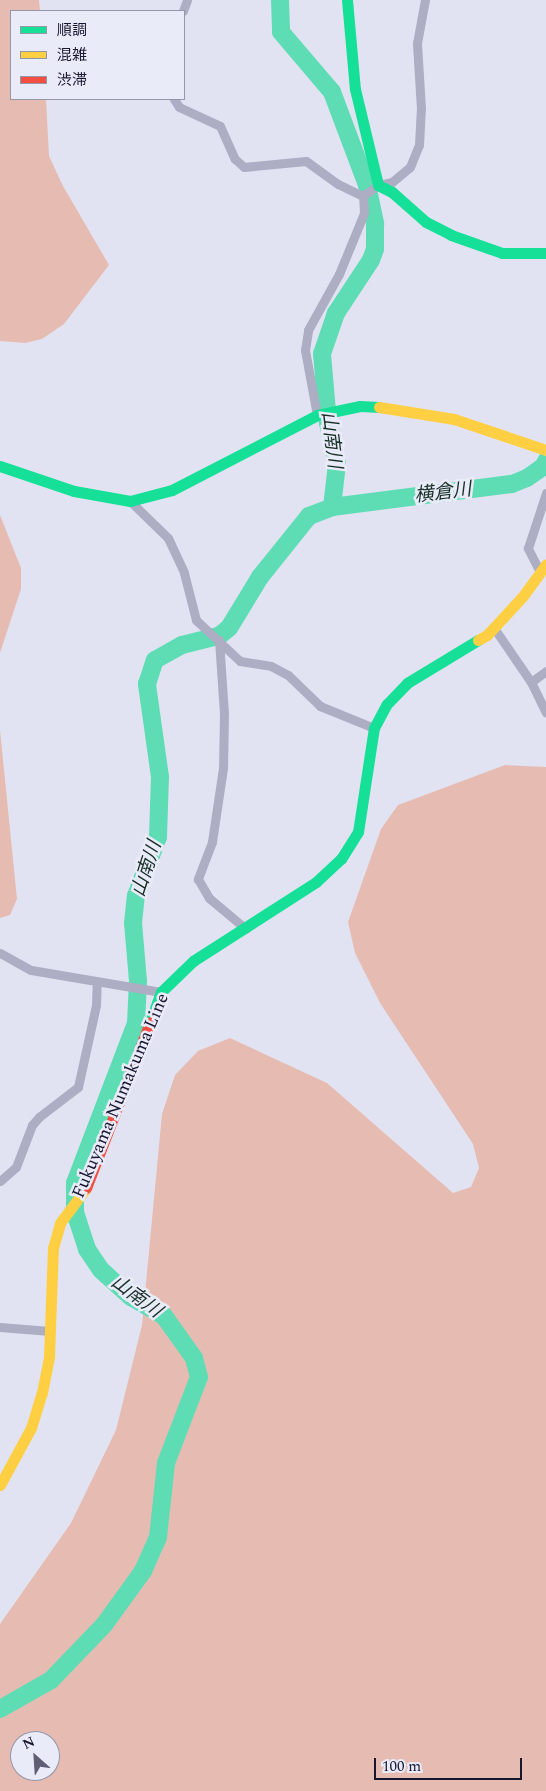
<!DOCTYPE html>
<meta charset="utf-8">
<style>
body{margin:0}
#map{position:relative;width:546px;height:1791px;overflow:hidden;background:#e2e3f2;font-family:Spectral,"Noto Sans JP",serif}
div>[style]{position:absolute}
.green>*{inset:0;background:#e6bcb2}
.river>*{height:18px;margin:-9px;padding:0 9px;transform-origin:9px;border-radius:9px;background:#5eddb5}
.street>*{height:9px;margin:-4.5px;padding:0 4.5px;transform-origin:4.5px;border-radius:4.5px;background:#adadc4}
.fast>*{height:11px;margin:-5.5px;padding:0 5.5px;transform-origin:5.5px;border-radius:5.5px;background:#16e098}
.slow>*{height:11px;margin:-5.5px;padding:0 5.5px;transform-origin:5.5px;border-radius:5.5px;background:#ffcf43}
.jam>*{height:11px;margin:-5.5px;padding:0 5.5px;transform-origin:5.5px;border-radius:5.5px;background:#f24e42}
span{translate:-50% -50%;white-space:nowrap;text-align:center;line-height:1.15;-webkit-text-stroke:5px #eaebf9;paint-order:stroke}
.street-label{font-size:18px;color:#181730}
.water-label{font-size:19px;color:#173025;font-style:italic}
.legend{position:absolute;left:10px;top:10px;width:175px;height:90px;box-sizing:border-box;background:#eaebf9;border:1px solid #9696a9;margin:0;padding:6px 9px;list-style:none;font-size:15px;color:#181730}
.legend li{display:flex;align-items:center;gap:10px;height:25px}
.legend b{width:25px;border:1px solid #9696a9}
.north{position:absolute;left:10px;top:1731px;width:50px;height:50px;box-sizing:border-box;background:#eaebf9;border:1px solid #9696a9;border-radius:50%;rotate:334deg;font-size:14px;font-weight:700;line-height:20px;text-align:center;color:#181730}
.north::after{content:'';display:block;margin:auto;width:18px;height:22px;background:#5f5e74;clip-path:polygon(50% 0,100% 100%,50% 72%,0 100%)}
.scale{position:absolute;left:374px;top:1758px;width:148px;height:22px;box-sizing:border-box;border:2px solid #181730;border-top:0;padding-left:6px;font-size:15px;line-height:18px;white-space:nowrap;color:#181730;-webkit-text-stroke:4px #eaebf9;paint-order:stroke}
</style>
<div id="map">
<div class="green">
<div style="clip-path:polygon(0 0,39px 0,40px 11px,11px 11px,11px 99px,46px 99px,49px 156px,63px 186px,109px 265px,64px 324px,42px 339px,25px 343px,0 341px)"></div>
<div style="clip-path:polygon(0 515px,21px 568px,21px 589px,0 653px)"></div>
<div style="clip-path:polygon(0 730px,17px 899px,10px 915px,0 918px)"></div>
<div style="clip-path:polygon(evenodd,505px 765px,546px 767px,546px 1791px,0 1791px,0 1624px,71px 1523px,116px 1430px,142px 1325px,162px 1114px,175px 1075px,198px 1051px,230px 1038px,327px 1083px,453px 1193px,471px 1187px,479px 1168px,473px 1144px,380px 1003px,355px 953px,348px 922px,381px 829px,398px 805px,505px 765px,20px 1741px,50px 1741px,50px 1771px,20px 1771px,20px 1741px)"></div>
</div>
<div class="river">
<div style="left:280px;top:0;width:32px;rotate:88deg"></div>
<div style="left:281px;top:32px;width:79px;rotate:49.6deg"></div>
<div style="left:332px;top:92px;width:99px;rotate:69.4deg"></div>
<div style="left:367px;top:185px;width:40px;rotate:78deg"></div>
<div style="left:375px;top:224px;width:25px;rotate:90deg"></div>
<div style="left:375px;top:249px;width:12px;rotate:110deg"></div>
<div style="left:371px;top:260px;width:64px;rotate:123.4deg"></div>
<div style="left:336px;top:313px;width:43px;rotate:108.9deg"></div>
<div style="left:322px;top:354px;width:69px;rotate:85deg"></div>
<div style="left:328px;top:423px;width:42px;rotate:77.6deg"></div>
<div style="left:337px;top:464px;width:43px;rotate:96.6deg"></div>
<div style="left:0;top:1709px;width:59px;rotate:-29.6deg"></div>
<div style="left:51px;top:1680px;width:76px;rotate:-46.1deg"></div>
<div style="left:104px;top:1625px;width:67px;rotate:-54.2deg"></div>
<div style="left:143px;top:1571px;width:37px;rotate:-66deg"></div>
<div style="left:158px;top:1537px;width:74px;rotate:-83.8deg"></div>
<div style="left:166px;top:1463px;width:92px;rotate:-69deg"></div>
<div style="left:199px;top:1377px;width:20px;rotate:-105deg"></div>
<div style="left:194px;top:1358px;width:52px;rotate:-125.5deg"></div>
<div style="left:164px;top:1316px;width:38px;rotate:-150deg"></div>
<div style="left:131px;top:1297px;width:40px;rotate:-138deg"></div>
<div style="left:101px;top:1270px;width:25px;rotate:-124deg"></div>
<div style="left:87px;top:1249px;width:39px;rotate:-108deg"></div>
<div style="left:75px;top:1212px;width:29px;rotate:-90deg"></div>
<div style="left:75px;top:1183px;width:171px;rotate:-69.1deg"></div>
<div style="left:136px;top:1023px;width:42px;rotate:-87.3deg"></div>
<div style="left:138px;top:981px;width:58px;rotate:-94.9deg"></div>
<div style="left:133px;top:923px;width:27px;rotate:-84deg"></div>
<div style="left:136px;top:896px;width:63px;rotate:-69.6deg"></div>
<div style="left:158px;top:837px;width:60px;rotate:-88.1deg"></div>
<div style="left:160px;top:777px;width:94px;rotate:-98deg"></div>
<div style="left:147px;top:684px;width:25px;rotate:-72deg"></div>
<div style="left:155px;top:660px;width:31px;rotate:-29deg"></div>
<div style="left:182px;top:645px;width:38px;rotate:-14deg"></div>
<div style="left:219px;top:636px;width:13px;rotate:-39deg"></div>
<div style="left:229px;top:628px;width:60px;rotate:-58.7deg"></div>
<div style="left:260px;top:577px;width:78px;rotate:-51.2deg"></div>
<div style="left:309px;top:516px;width:25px;rotate:-21deg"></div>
<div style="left:332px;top:507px;width:181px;rotate:-7.3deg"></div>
<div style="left:512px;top:484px;width:16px;rotate:-22deg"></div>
<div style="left:527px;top:478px;width:21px;rotate:-35deg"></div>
<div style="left:544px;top:466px;width:5px;rotate:-68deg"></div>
</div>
<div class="street">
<div style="left:183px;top:11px;width:12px;rotate:-70deg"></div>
<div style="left:174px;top:99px;width:9px;rotate:58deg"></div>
<div style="left:179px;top:107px;width:45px;rotate:24.9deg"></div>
<div style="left:220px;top:126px;width:36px;rotate:66deg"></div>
<div style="left:235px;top:159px;width:12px;rotate:42deg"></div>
<div style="left:244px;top:167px;width:62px;rotate:-5.5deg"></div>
<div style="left:306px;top:161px;width:39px;rotate:36deg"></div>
<div style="left:338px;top:184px;width:28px;rotate:26deg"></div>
<div style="left:363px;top:196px;width:19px;rotate:-36deg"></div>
<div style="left:378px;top:185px;width:14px;rotate:-12deg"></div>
<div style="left:392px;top:182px;width:23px;rotate:-40deg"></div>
<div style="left:410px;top:167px;width:24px;rotate:-68deg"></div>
<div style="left:419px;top:145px;width:36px;rotate:-87deg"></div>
<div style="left:421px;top:109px;width:66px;rotate:-93.5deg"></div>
<div style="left:417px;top:43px;width:44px;rotate:-79.5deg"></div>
<div style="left:317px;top:415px;width:66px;rotate:-100.5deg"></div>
<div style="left:305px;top:350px;width:20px;rotate:-81deg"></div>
<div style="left:308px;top:330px;width:64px;rotate:-61deg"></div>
<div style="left:339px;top:274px;width:66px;rotate:-67.7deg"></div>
<div style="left:364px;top:213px;width:17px;rotate:-93deg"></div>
<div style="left:130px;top:501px;width:53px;rotate:44.2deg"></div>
<div style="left:168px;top:538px;width:38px;rotate:65deg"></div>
<div style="left:184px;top:573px;width:49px;rotate:75.7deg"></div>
<div style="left:196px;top:620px;width:60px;rotate:43deg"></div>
<div style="left:240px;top:661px;width:31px;rotate:9deg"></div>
<div style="left:271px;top:666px;width:19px;rotate:28deg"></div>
<div style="left:288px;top:675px;width:45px;rotate:44.1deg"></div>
<div style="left:320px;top:706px;width:58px;rotate:22.2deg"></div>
<div style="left:540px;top:572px;width:27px;rotate:-117deg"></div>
<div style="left:528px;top:548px;width:58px;rotate:-71.9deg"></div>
<div style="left:494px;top:628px;width:65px;rotate:55.6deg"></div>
<div style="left:531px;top:682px;width:34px;rotate:64deg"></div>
<div style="left:219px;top:640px;width:73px;rotate:86.1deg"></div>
<div style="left:224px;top:713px;width:55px;rotate:91deg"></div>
<div style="left:223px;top:768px;width:75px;rotate:98.5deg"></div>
<div style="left:212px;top:842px;width:40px;rotate:111deg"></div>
<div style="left:198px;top:879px;width:22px;rotate:60deg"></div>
<div style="left:209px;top:898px;width:48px;rotate:40deg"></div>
<div style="left:531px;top:682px;width:19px;rotate:-36deg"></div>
<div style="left:0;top:953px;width:35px;rotate:29deg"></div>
<div style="left:31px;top:970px;width:132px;rotate:9.6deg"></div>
<div style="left:0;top:1181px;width:21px;rotate:-41deg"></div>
<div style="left:16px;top:1167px;width:45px;rotate:-69.1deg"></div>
<div style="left:32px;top:1125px;width:11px;rotate:-49deg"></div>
<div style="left:39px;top:1117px;width:49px;rotate:-37.6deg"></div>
<div style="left:78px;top:1087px;width:84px;rotate:-77.6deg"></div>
<div style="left:96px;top:1005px;width:23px;rotate:-88deg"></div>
<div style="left:0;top:1327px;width:50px;rotate:4.6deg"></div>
</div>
<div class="fast">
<div style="left:347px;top:0;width:89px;rotate:84.9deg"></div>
<div style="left:355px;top:89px;width:99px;rotate:76.5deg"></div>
<div style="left:378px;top:185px;width:16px;rotate:27deg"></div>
<div style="left:392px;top:192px;width:45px;rotate:41.4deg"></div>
<div style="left:426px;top:222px;width:28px;rotate:27deg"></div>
<div style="left:451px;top:235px;width:54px;rotate:19.4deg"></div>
<div style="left:502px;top:253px;width:44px"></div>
<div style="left:0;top:466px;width:78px;rotate:18.7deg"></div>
<div style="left:74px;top:491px;width:57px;rotate:10.1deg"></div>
<div style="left:130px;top:501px;width:43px;rotate:-14.7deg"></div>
<div style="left:172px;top:490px;width:163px;rotate:-27.3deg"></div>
<div style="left:317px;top:415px;width:44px;rotate:-11.8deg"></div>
<div style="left:360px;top:406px;width:19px;rotate:3deg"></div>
<div style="left:150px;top:1022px;width:32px;rotate:-70deg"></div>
<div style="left:161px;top:992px;width:45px;rotate:-44.1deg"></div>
<div style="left:193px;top:961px;width:146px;rotate:-32.7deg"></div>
<div style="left:316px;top:882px;width:34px;rotate:-43deg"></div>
<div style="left:341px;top:859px;width:32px;rotate:-58deg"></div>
<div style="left:358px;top:832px;width:105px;rotate:-81.3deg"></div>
<div style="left:374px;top:728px;width:27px;rotate:-62deg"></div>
<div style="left:387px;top:704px;width:29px;rotate:-46deg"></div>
<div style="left:407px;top:683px;width:83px;rotate:-31.2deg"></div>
</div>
<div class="slow">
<div style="left:379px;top:407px;width:76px;rotate:9.1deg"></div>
<div style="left:454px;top:419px;width:97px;rotate:18.6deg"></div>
<div style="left:478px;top:640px;width:10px;rotate:-29deg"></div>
<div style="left:487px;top:635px;width:53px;rotate:-47.3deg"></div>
<div style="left:523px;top:596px;width:39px;rotate:-54deg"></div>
<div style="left:0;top:1485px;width:65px;rotate:-61.5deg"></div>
<div style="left:31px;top:1428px;width:37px;rotate:-73deg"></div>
<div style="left:42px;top:1393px;width:38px;rotate:-79deg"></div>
<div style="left:49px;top:1356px;width:108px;rotate:-87.9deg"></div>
<div style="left:53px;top:1248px;width:26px;rotate:-74deg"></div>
<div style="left:60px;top:1223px;width:44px;rotate:-53.4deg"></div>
</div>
<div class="jam">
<div style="left:86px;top:1188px;width:178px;rotate:-68.9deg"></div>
</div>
<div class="street-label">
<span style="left:121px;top:1096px;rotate:-67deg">Fukuyama Numakuma Line</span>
</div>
<div class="water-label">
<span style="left:331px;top:440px;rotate:83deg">山南川</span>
<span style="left:443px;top:493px;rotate:-7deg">横倉川</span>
<span style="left:147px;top:869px;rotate:-72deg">山南川</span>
<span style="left:136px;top:1297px;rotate:36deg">山南川</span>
</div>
<ul class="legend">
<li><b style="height:6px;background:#16e098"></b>順調</li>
<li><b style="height:6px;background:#ffcf43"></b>混雑</li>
<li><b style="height:6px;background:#f24e42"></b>渋滞</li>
</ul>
<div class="north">N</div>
<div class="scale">100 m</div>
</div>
